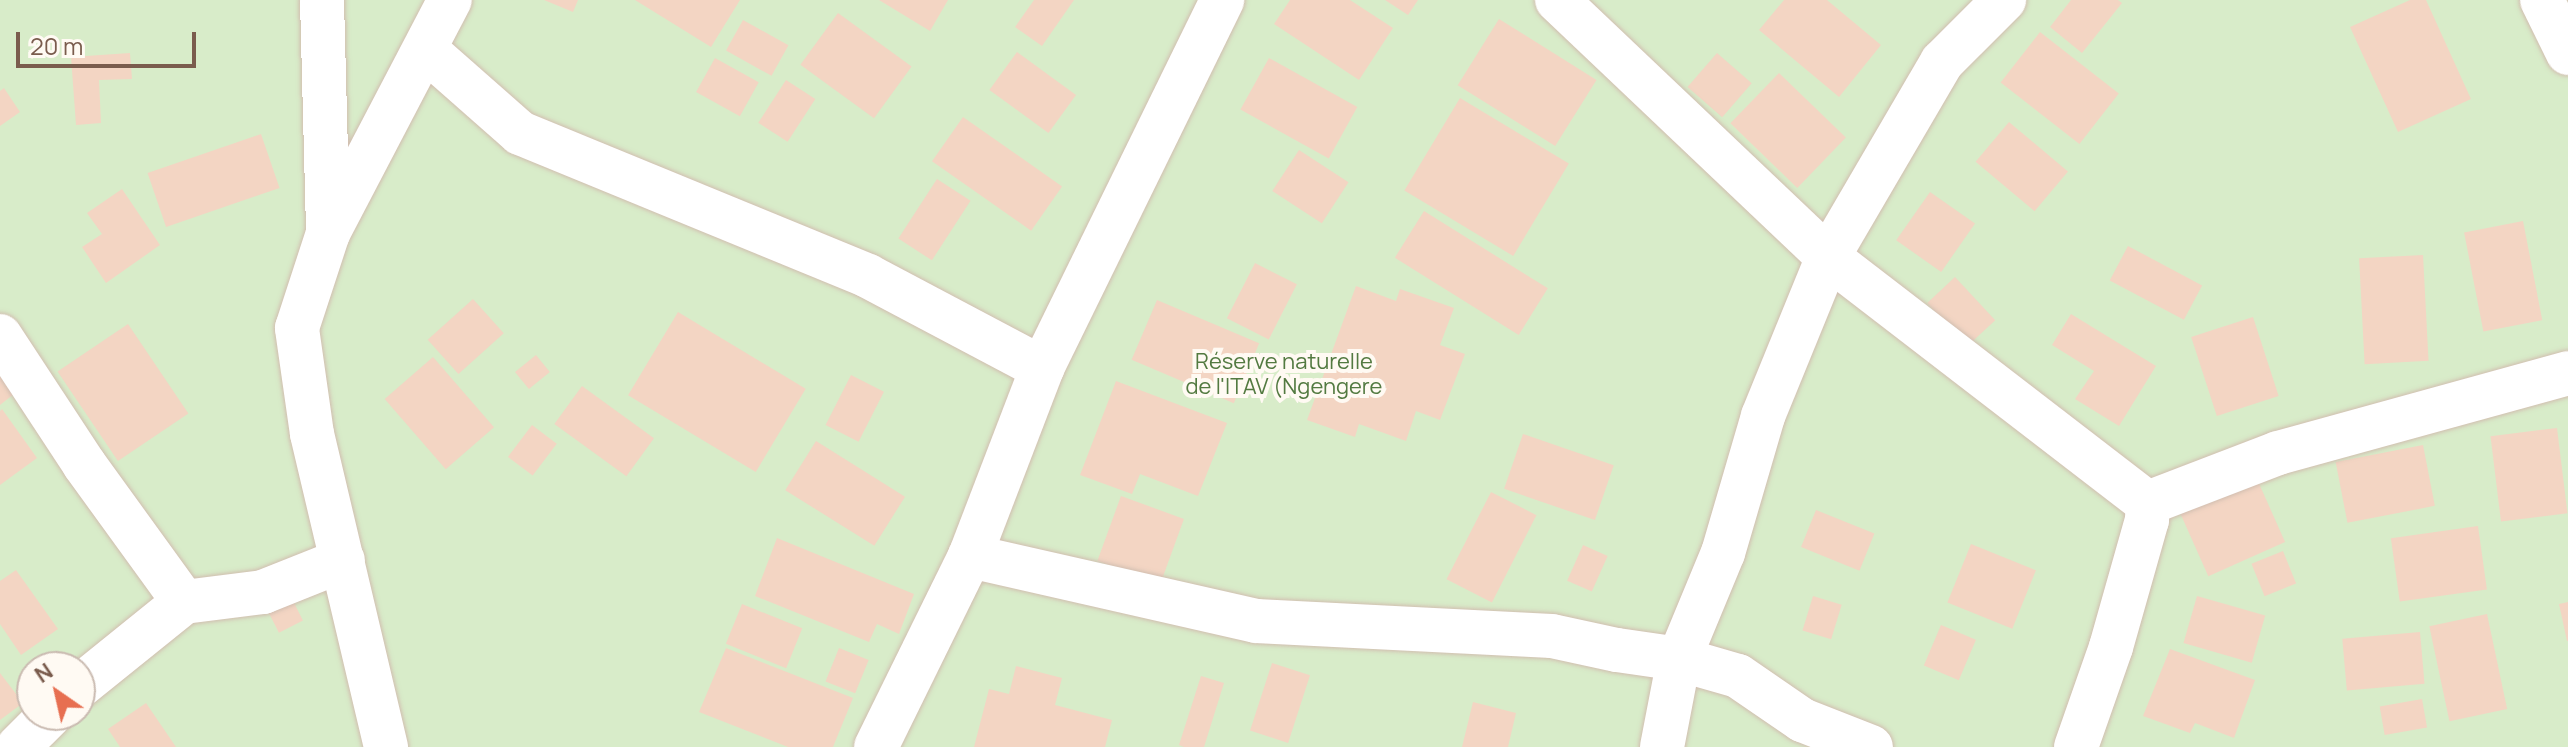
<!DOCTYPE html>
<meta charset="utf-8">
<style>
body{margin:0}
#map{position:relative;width:2568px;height:747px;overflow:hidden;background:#fdf6ec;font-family:Manrope,sans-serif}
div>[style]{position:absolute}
.green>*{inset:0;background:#d8ecc9}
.building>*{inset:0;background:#f3d5c3;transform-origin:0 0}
.roads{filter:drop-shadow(0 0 2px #d1beb0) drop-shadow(0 0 2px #d1beb0)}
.minor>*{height:44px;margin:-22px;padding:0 22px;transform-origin:22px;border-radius:22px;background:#fff}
.tertiary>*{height:44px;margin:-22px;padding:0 22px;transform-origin:22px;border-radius:22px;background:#fff}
span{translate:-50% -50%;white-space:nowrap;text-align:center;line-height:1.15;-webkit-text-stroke:8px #fffaf3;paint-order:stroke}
.park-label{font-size:22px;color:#537a41}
.north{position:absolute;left:16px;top:651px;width:80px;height:80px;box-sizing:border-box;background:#fffaf3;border:2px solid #cabbb1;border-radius:50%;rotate:326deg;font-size:22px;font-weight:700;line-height:32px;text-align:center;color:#7a5c4d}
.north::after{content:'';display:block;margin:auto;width:28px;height:36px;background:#e76f51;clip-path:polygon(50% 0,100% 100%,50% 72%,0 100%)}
.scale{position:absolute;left:16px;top:32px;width:180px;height:36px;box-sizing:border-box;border:4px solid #7a5c4d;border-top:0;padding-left:10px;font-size:24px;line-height:28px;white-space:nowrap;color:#7a5c4d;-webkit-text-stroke:6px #fffaf3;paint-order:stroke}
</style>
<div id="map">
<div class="green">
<div style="clip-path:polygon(evenodd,0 0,2568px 0,2568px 747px,0 747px,0 0,32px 667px,80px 667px,80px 715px,32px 715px,32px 667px)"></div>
</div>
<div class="building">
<div style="clip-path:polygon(544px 0,578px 0,573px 12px)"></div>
<div style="clip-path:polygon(635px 0,740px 0,711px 47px)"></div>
<div style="clip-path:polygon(879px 0,948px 0,930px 31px)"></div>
<div style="clip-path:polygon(1034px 0,1074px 0,1042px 46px,1015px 27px)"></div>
<div style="clip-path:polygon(1290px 0,1350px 0,1393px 28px,1359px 80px,1274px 24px)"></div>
<div style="clip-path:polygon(1385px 0,1418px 0,1408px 15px)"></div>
<div style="clip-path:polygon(1784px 0,1827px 0,1881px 45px,1839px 97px,1759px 30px)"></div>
<div style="clip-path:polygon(2071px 0,2118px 0,2122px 3px,2082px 53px,2050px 27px)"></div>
<div style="clip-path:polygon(2410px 0,2426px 0,2471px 99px,2398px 132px,2350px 27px)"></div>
<div style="left:838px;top:13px;width:91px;height:64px;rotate:36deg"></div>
<div style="left:1499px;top:19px;width:115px;height:78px;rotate:32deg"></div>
<div style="left:743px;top:20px;width:52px;height:35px;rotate:29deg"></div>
<div style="left:2040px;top:32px;width:100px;height:64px;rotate:38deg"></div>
<div style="left:1017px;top:52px;width:73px;height:47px;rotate:36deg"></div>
<div style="clip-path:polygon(130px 53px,132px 79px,99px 80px,101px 123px,76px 125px,71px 57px)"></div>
<div style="left:1717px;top:53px;width:46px;height:45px;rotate:41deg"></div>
<div style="left:715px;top:58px;width:50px;height:39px;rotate:29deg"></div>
<div style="left:1269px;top:58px;width:101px;height:59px;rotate:29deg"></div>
<div style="left:1779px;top:73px;width:93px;height:70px;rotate:44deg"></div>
<div style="left:786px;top:80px;width:35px;height:51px;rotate:33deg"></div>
<div style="clip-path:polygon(4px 88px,20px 112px,0 126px,0 91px)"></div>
<div style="left:1460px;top:98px;width:127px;height:108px;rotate:31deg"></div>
<div style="left:963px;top:117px;width:121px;height:54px;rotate:35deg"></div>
<div style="left:2009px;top:122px;width:77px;height:52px;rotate:40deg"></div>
<div style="left:261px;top:134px;width:57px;height:120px;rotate:71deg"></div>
<div style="left:1299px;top:150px;width:59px;height:49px;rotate:33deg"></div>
<div style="left:937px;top:179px;width:40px;height:71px;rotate:33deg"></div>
<div style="clip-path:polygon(122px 189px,160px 245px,106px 283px,82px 247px,102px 234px,87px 213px)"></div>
<div style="left:1930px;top:192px;width:55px;height:59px;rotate:35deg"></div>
<div style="left:1424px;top:211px;width:146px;height:55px;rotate:32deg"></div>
<div style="left:2523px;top:221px;width:101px;height:60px;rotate:79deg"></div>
<div style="left:2128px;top:246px;width:84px;height:39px;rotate:28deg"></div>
<div style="left:2423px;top:255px;width:106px;height:64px;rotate:87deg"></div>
<div style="left:1255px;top:263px;width:47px;height:62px;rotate:27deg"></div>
<div style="left:1955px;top:277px;width:59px;height:38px;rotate:47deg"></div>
<div style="clip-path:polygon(1356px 286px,1396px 301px,1400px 289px,1454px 308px,1440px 345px,1465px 354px,1440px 420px,1416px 411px,1406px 441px,1359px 424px,1355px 437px,1307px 420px)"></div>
<div style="left:473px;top:299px;width:46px;height:61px;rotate:48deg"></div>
<div style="left:1157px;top:300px;width:111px;height:65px;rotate:23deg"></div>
<div style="left:678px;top:312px;width:149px;height:97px;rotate:31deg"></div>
<div style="clip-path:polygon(2071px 314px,2156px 366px,2119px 426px,2075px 399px,2094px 371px,2052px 345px)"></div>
<div style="left:2253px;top:317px;width:83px;height:65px;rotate:72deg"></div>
<div style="left:128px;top:324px;width:108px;height:85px;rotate:56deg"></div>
<div style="left:536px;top:355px;width:22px;height:27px;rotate:51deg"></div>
<div style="left:433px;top:357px;width:93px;height:64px;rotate:49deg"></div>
<div style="clip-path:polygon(0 375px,14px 394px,0 405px)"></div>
<div style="left:851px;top:375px;width:37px;height:56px;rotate:27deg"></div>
<div style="clip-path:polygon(1116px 381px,1227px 423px,1198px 496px,1140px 474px,1132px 494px,1080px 475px)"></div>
<div style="left:582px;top:386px;width:89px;height:47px;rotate:36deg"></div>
<div style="clip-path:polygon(2px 409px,37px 458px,0 485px,0 411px)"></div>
<div style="left:532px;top:425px;width:31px;height:40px;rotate:37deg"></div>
<div style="left:2557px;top:428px;width:86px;height:67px;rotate:83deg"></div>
<div style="left:1523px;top:434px;width:96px;height:58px;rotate:19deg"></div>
<div style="left:816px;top:441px;width:105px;height:58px;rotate:32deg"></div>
<div style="left:2423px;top:445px;width:62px;height:89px;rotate:79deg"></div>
<div style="left:2257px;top:479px;width:69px;height:84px;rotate:66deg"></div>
<div style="left:1491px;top:492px;width:51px;height:98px;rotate:27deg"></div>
<div style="left:1121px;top:496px;width:67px;height:69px;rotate:20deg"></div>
<div style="left:1816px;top:510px;width:63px;height:40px;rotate:22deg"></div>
<div style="left:2478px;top:526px;width:64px;height:88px;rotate:82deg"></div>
<div style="clip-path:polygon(777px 538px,914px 594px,899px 634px,877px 624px,869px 642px,755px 596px)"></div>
<div style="left:1971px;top:544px;width:70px;height:63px;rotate:22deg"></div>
<div style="left:1583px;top:545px;width:27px;height:39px;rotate:24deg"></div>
<div style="left:2283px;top:551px;width:35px;height:34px;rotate:68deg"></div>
<div style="clip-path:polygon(16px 570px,58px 629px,21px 655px,0 624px,0 581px)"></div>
<div style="left:288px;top:591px;width:33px;height:27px;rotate:63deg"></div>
<div style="left:1813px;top:596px;width:30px;height:36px;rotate:17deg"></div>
<div style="left:2197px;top:596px;width:71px;height:49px;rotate:16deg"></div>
<div style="clip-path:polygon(2568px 602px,2568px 641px,2567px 641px,2559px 604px)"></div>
<div style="left:742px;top:604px;width:65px;height:43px;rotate:22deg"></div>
<div style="left:2487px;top:614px;width:97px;height:59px;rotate:78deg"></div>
<div style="left:1941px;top:625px;width:38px;height:44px;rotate:23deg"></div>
<div style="left:2420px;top:632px;width:52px;height:78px;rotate:85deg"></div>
<div style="clip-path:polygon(726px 648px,853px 698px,833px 747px,788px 747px,699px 712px)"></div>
<div style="left:839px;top:648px;width:32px;height:36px;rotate:22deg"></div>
<div style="clip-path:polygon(2170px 649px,2255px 680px,2234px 738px,2195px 723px,2190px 733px,2143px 716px)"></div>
<div style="left:1272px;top:663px;width:40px;height:71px;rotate:18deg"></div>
<div style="clip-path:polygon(1016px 666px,1062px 678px,1055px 705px,1112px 720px,1105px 747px,974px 747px,989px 689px,1009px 694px)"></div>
<div style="clip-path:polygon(0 673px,23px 703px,0 720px)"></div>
<div style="clip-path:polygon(1201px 676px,1224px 683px,1204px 747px,1184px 747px,1179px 745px)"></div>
<div style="left:2422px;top:699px;width:29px;height:43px;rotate:80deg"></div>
<div style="clip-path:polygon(1473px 702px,1516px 713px,1508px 747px,1462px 747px)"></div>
<div style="clip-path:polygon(146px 703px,176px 747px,120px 747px,108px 729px)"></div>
</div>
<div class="roads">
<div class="minor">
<div style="left:322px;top:0;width:233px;rotate:88.5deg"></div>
<div style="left:1557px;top:0;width:373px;rotate:43.5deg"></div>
<div style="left:1828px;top:257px;width:404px;rotate:37.6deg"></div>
<div style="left:2542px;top:0;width:59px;rotate:63.9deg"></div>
<div style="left:427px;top:51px;width:124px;rotate:41.4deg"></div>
<div style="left:520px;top:133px;width:376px;rotate:22.3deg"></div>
<div style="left:868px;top:276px;width:197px;rotate:27.9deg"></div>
<div style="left:0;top:336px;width:153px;rotate:56.7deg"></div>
<div style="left:84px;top:464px;width:170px;rotate:54.1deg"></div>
<div style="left:970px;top:556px;width:293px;rotate:12.8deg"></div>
<div style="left:1256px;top:621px;width:296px;rotate:2.9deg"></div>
<div style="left:1552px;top:636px;width:66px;rotate:12.2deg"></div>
<div style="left:1617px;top:650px;width:63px;rotate:8.3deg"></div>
<div style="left:1679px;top:659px;width:61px;rotate:16.1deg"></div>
<div style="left:1738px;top:676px;width:78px;rotate:34.5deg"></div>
<div style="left:1802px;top:720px;width:74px;rotate:21.4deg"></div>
<div style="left:80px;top:686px;width:134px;rotate:-38.9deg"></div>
<div style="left:184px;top:602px;width:80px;rotate:-7.2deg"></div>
<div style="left:263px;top:592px;width:86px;rotate:-21.8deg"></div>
<div style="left:18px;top:747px;width:45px;rotate:-45deg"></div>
<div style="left:876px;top:747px;width:213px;rotate:-63.8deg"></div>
<div style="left:970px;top:556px;width:201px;rotate:-69deg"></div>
<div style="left:1042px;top:368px;width:410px;rotate:-63.9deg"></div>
<div style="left:1662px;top:747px;width:90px;rotate:-79.1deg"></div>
<div style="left:1679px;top:659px;width:115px;rotate:-67.5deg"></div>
<div style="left:1723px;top:553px;width:143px;rotate:-73.7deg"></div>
<div style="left:1763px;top:416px;width:172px;rotate:-67.8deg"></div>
<div style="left:1828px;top:257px;width:226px;rotate:-59.7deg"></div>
<div style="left:1942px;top:62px;width:88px;rotate:-45deg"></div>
<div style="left:2076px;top:747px;width:106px;rotate:-70.7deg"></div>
<div style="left:2111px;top:647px;width:132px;rotate:-74.2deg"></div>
<div style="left:2147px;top:520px;width:17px;rotate:-87deg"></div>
<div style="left:2148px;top:503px;width:139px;rotate:-21deg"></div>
<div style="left:2278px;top:453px;width:301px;rotate:-15.4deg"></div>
</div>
<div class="tertiary">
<div style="left:386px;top:747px;width:322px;rotate:-103.3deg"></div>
<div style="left:312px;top:434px;width:107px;rotate:-98.1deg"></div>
<div style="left:297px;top:328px;width:100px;rotate:-71.9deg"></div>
<div style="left:328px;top:233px;width:263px;rotate:-62.4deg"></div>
</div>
</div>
<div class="park-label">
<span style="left:1284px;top:374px">Réserve naturelle<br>de l'ITAV (Ngengere</span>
</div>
<div class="north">N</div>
<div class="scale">20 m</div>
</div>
